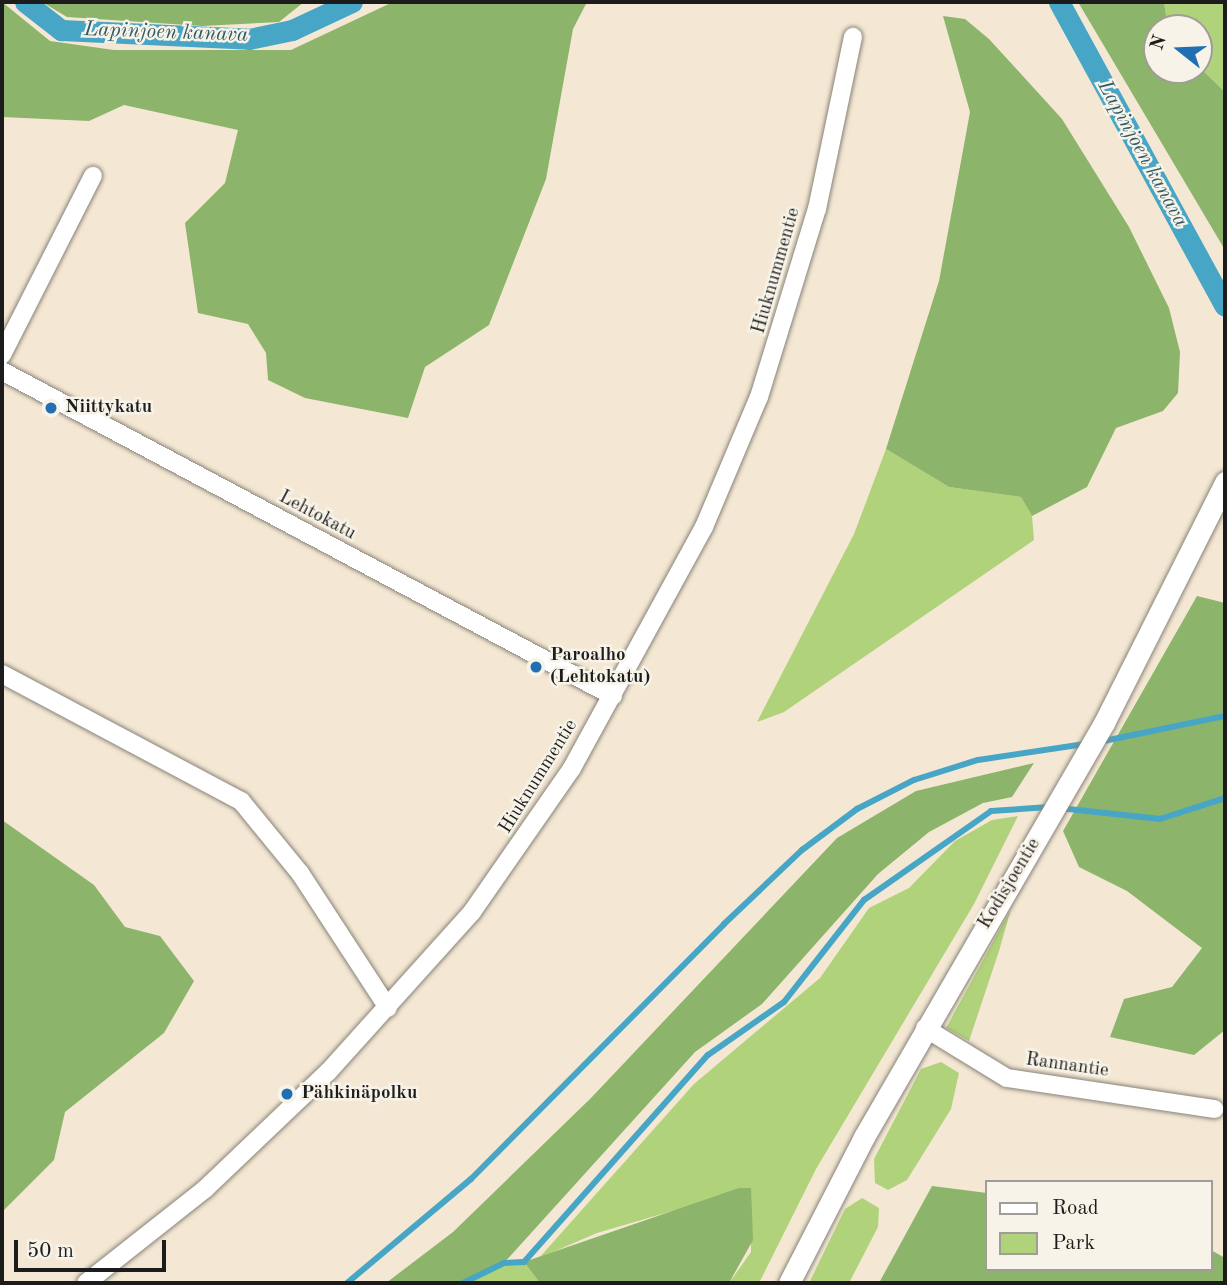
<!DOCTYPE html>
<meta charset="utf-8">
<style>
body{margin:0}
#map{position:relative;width:1227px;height:1285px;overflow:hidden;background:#f4e8d4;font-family:"Old Standard TT",serif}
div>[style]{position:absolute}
.green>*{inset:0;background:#b0d27a}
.forest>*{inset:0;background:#8cb46a}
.stream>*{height:6px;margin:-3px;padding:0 3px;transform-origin:3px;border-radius:3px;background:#47a6c6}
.canal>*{height:21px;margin:-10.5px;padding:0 10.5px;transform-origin:10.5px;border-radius:10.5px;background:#47a6c6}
.roads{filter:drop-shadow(0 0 2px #888278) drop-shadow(0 0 2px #888278)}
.minor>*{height:18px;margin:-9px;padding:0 9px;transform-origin:9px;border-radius:9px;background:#fff}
.tertiary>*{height:21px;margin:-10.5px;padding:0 10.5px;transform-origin:10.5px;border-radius:10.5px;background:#fff}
.dots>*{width:19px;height:19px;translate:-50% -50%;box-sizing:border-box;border:4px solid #f7f3e8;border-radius:50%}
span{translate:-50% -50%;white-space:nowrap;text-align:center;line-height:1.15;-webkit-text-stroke:5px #f7f3e8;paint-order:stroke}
.street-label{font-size:19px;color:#1c1c1c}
.poi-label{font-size:19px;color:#1c1c1c;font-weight:700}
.left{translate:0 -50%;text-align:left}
.water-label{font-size:21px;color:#2f5a68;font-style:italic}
.frame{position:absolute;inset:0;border:4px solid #1c1c1c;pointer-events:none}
.legend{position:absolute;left:985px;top:1180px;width:228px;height:91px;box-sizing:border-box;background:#f7f3e8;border:2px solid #9f9d96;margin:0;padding:9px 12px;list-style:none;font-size:21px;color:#1c1c1c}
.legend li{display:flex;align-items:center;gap:14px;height:35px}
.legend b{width:35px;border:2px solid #9f9d96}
.north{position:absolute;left:1143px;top:14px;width:70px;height:70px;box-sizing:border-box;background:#f7f3e8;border:2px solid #9f9d96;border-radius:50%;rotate:288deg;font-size:19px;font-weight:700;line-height:28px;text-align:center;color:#1c1c1c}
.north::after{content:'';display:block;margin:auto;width:24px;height:32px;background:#1f6fb2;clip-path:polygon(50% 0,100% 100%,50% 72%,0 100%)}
.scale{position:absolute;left:14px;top:1240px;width:152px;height:32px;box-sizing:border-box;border:4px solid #1c1c1c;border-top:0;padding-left:9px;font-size:21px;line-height:24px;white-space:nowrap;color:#1c1c1c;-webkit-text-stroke:5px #f7f3e8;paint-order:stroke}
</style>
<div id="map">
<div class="green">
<div style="clip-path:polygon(1164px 2px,1225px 2px,1225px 92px,1199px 67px,1199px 28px,1168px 28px)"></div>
<div style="clip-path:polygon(886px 449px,949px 487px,1021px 497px,1032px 516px,1034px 540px,784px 712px,757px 722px,854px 534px)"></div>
<div style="clip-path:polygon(1018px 816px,974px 904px,816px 1169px,759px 1283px,729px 1283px,751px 1252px,751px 1188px,597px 1233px,539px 1258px,694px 1084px,820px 978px,869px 908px,909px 888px,955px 841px,992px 820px)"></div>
<div style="clip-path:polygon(1011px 909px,999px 951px,969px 1041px,946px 1028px)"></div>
<div style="clip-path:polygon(941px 1062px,959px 1073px,951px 1109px,907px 1180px,888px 1190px,875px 1183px,874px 1159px,921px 1069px)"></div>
<div style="clip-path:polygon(862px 1198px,879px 1208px,878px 1227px,849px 1283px,809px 1283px,845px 1209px)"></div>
<div style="clip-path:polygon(524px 1262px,540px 1283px,463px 1283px,504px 1263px)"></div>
</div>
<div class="forest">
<div style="clip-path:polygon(2px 2px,50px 41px,114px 50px,291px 50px,393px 2px,587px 2px,573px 29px,546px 179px,489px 325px,425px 367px,408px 418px,305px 398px,268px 380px,266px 353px,248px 324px,198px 313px,185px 223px,225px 183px,238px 130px,124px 105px,89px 121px,2px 117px)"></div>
<div style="clip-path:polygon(42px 2px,304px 2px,279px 22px,202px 26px,67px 17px)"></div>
<div style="clip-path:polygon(1078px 2px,1164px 2px,1168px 28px,1157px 28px,1157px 70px,1199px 67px,1225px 92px,1225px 250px)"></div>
<div style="clip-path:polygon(943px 16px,965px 19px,989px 39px,1062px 119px,1129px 227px,1169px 308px,1180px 352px,1178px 393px,1163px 411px,1116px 428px,1087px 487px,1032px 516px,1021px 497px,949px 487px,886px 449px,939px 281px,970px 112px)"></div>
<div style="clip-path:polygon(1197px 596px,1225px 603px,1225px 1030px,1194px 1055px,1110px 1037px,1124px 999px,1172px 987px,1202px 948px,1127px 891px,1079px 867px,1063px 831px)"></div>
<div style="clip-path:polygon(1034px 763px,1012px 797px,983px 803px,929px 832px,878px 874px,762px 1004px,695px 1052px,504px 1263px,463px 1283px,386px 1283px,453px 1232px,591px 1098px,837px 838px,916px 791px)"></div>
<div style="clip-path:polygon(2px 820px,94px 885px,125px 927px,160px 936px,194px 981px,164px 1033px,65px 1112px,54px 1160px,2px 1212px)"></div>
<div style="clip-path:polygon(932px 1186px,987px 1193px,987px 1269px,1211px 1269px,1211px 1250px,1225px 1258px,1225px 1283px,879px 1283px)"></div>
<div style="clip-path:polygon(739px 1188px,751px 1188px,753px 1240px,729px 1283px,540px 1283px,524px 1262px)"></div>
</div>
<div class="stream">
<div style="left:1099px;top:742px;width:129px;rotate:-11.7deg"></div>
<div style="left:1059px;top:808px;width:102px;rotate:6.2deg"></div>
<div style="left:1160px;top:819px;width:68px;rotate:-17.9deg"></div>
<div style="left:347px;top:1283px;width:162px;rotate:-40deg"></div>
<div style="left:471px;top:1179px;width:359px;rotate:-45.2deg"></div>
<div style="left:724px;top:924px;width:108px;rotate:-43.5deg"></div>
<div style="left:802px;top:850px;width:69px;rotate:-36.7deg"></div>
<div style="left:857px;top:809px;width:64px;rotate:-27deg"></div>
<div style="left:914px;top:780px;width:67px;rotate:-17.4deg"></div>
<div style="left:978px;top:760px;width:108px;rotate:-8.5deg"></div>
<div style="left:463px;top:1283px;width:46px;rotate:-26deg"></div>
<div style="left:504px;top:1263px;width:20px;rotate:-3deg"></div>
<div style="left:524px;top:1262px;width:277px;rotate:-48.4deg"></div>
<div style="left:708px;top:1055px;width:93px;rotate:-34.9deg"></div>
<div style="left:784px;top:1002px;width:130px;rotate:-51.9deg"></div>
<div style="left:864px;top:900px;width:155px;rotate:-35deg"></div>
<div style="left:991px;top:811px;width:58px;rotate:-3.9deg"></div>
</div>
<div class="canal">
<div style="left:25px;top:2px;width:46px;rotate:37.9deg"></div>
<div style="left:61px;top:30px;width:188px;rotate:2.7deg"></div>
<div style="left:249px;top:39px;width:44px;rotate:-11.8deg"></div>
<div style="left:292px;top:30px;width:66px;rotate:-25deg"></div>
<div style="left:1059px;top:2px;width:346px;rotate:61.4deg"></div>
</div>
<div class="roads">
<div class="minor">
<div style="left:2px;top:355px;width:201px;rotate:-63.1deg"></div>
<div style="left:2px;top:371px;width:692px;rotate:28.01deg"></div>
<div style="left:2px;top:674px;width:271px;rotate:28deg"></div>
<div style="left:241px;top:801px;width:93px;rotate:50.7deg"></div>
<div style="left:300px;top:873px;width:161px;rotate:56.9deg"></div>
<div style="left:925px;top:1028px;width:96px;rotate:31.4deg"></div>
<div style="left:1007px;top:1078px;width:210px;rotate:8.5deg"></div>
<div style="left:86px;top:1283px;width:152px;rotate:-38.3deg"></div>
<div style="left:205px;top:1189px;width:170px;rotate:-43.6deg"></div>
<div style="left:328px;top:1072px;width:215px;rotate:-48deg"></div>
<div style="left:472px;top:912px;width:175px;rotate:-55.2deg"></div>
<div style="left:572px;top:768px;width:275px;rotate:-61.3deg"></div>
<div style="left:704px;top:527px;width:141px;rotate:-67.1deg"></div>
<div style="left:759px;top:397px;width:197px;rotate:-72.9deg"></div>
<div style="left:817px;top:209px;width:176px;rotate:-78.2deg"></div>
</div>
<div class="tertiary">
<div style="left:789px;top:1283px;width:164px;rotate:-62.8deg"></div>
<div style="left:864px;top:1137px;width:479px;rotate:-59.9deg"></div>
<div style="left:1104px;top:723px;width:270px;rotate:-63.3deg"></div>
</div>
</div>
<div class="dots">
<div style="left:51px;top:408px;background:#1f6fb2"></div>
<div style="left:536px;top:667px;background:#1f6fb2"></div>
<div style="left:287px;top:1094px;background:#1f6fb2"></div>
</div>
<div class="street-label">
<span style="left:777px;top:271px;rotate:-74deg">Hiuknummentie</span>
<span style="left:317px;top:516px;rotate:28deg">Lehtokatu</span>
<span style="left:539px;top:777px;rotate:-58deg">Hiuknummentie</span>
<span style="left:1010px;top:884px;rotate:-59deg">Kodisjoentie</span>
<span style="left:1067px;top:1066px;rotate:8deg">Rannantie</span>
</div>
<div class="poi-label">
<span class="left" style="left:65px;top:408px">Niittykatu</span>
<span class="left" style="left:550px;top:667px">Paroalho<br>(Lehtokatu)</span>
<span class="left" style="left:301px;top:1094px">Pähkinäpolku</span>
</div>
<div class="water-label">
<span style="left:166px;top:33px;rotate:2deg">Lapinjoen kanava</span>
<span style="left:1142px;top:154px;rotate:61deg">Lapinjoen kanava</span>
</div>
<div class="frame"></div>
<ul class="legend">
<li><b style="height:9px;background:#fff"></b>Road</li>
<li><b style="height:19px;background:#b0d27a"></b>Park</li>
</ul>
<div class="north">N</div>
<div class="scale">50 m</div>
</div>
